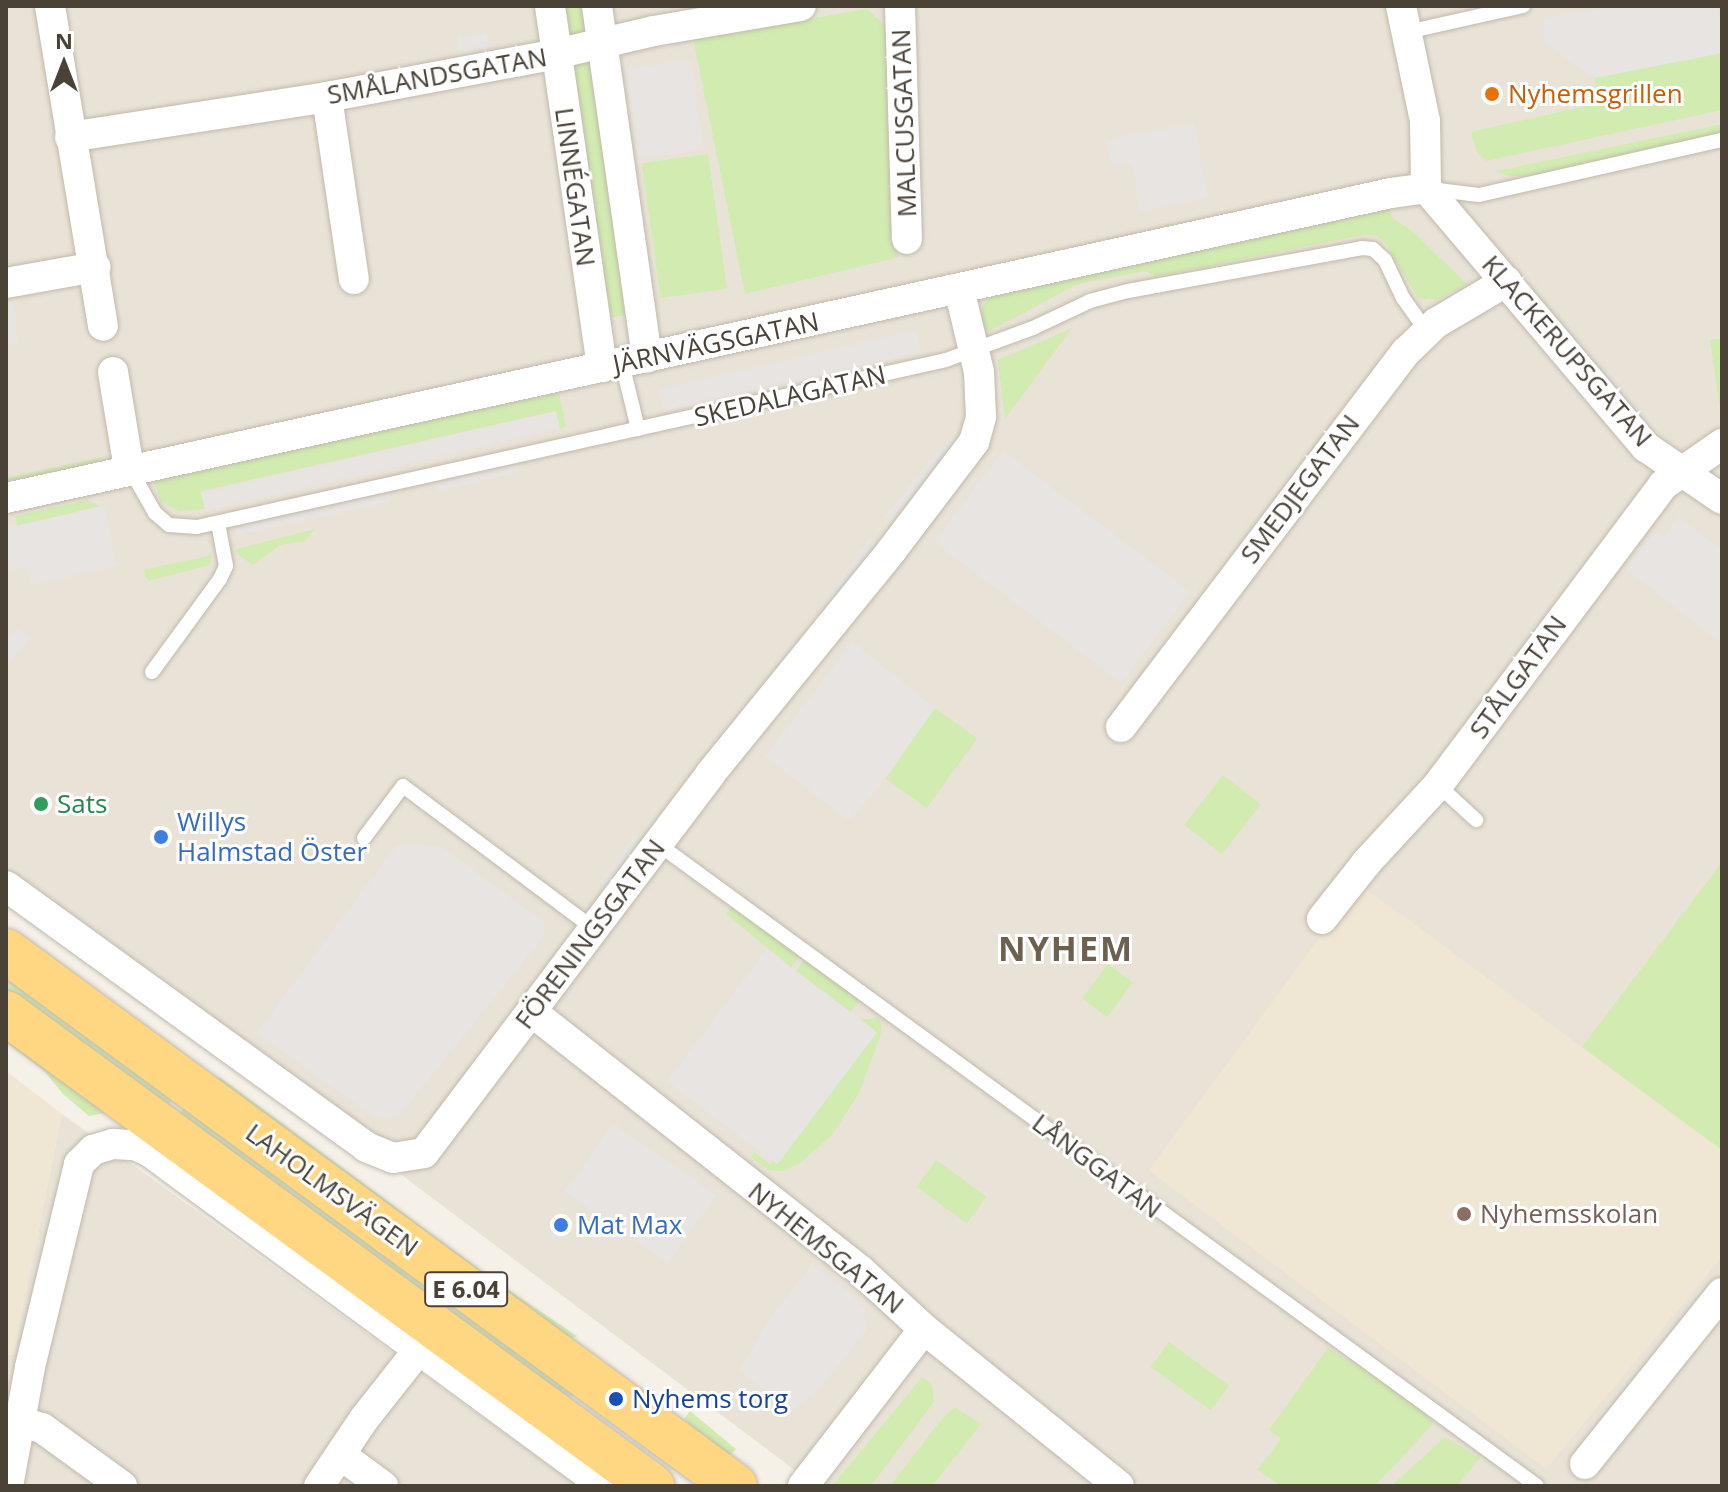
<!DOCTYPE html>
<meta charset="utf-8">
<style>
body{margin:0}
#map{position:relative;width:1728px;height:1492px;overflow:hidden;background:#f5f1e9;font-family:"Open Sans",sans-serif}
div>[style]{position:absolute}
.residential>*{inset:0;background:#e9e3d7}
.education>*{inset:0;background:#efe7d3}
.green>*{inset:0;background:#d1ebb1;transform-origin:0 0}
.parking>*{inset:0;background:#e7e4e1;transform-origin:0 0}
.roads{filter:drop-shadow(0 0 2px #c1b9ab) drop-shadow(0 0 2px #c1b9ab)}
.service>*{height:14px;margin:-7px;padding:0 7px;transform-origin:7px;border-radius:7px;background:#fff}
.minor>*{height:30px;margin:-15px;padding:0 15px;transform-origin:15px;border-radius:15px;background:#fff}
.trunk>*{height:44px;margin:-22px;padding:0 22px;transform-origin:22px;border-radius:22px;background:#ffd681}
.dots>*{width:22px;height:22px;translate:-50% -50%;box-sizing:border-box;border:4px solid #fff;border-radius:50%}
span{translate:-50% -50%;white-space:nowrap;text-align:center;line-height:1.15;-webkit-text-stroke:6px #fff;paint-order:stroke}
.shield-label span{padding:2px 6px;background:#fff;border:2px solid;border-radius:6px;-webkit-text-stroke-width:0}
.shield-label{font-size:24px;color:#4a4237;font-weight:700}
.street-label{font-size:26px;color:#4a4237}
.food-label{font-size:26px;color:#c56008}
.left{translate:0 -50%;text-align:left}
.leisure-label{font-size:26px;color:#27864d}
.shop-label{font-size:26px;color:#366cbe}
.education-label{font-size:26px;color:#785e54}
.transit-label{font-size:26px;color:#164399}
.district-label{font-size:34px;color:#6d604e;font-weight:700;letter-spacing:2px}
.frame{position:absolute;inset:0;border:8px solid #4a4237;pointer-events:none}
.north{position:absolute;left:24px;top:24px;width:80px;height:80px;-webkit-text-stroke:6px #fff;paint-order:stroke;rotate:0deg;font-size:22px;font-weight:700;line-height:32px;text-align:center;color:#4a4237}
.north::after{content:'';display:block;margin:auto;width:28px;height:36px;background:#4a4237;clip-path:polygon(50% 0,100% 100%,50% 72%,0 100%)}
</style>
<div id="map">
<div class="residential">
<div style="clip-path:polygon(6px 6px,1722px 6px,1722px 1486px,816px 1486px,6px 878px)"></div>
<div style="clip-path:polygon(62px 1114px,578px 1486px,6px 1486px,6px 1354px,13px 1355px)"></div>
</div>
<div class="education">
<div style="clip-path:polygon(1359px 884px,1722px 1150px,1722px 1257px,1546px 1469px,1149px 1170px)"></div>
<div style="clip-path:polygon(6px 1071px,62px 1114px,13px 1355px,6px 1354px)"></div>
</div>
<div class="green">
<div style="clip-path:polygon(560px 6px,587px 6px,591px 32px,565px 40px)"></div>
<div style="clip-path:polygon(867px 9px,892px 32px,899px 257px,745px 294px,693px 38px)"></div>
<div style="clip-path:polygon(1722px 53px,1722px 110px,1486px 161px,1476px 150px,1471px 132px,1599px 103px,1595px 78px)"></div>
<div style="left:594px;top:55px;width:262px;height:28px;rotate:82deg"></div>
<div style="clip-path:polygon(1722px 124px,1722px 134px,1534px 176px,1509px 176px,1497px 171px)"></div>
<div style="left:708px;top:154px;width:136px;height:67px;rotate:82deg"></div>
<div style="clip-path:polygon(1389px 207px,1392px 218px,1411px 230px,1467px 284px,1437px 300px,1418px 298px,1386px 244px,1376px 235px,1363px 235px,1155px 277px,1146px 271px,1078px 284px,989px 331px,983px 327px,979px 312px,991px 294px)"></div>
<div style="clip-path:polygon(1072px 328px,1005px 419px,998px 360px)"></div>
<div style="clip-path:polygon(1722px 339px,1722px 407px,1720px 409px,1710px 340px)"></div>
<div style="clip-path:polygon(559px 393px,566px 426px,560px 429px,556px 411px,201px 491px,205px 509px,178px 511px,160px 501px,155px 483px,160px 475px)"></div>
<div style="clip-path:polygon(102px 457px,94px 464px,6px 482px,6px 478px)"></div>
<div style="clip-path:polygon(87px 500px,100px 506px,17px 526px,16px 516px)"></div>
<div style="clip-path:polygon(315px 529px,305px 541px,280px 545px,253px 565px,237px 554px,236px 549px)"></div>
<div style="clip-path:polygon(212px 555px,210px 565px,148px 581px,143px 570px)"></div>
<div style="left:935px;top:708px;width:52px;height:86px;rotate:36deg"></div>
<div style="left:1223px;top:775px;width:48px;height:63px;rotate:38deg"></div>
<div style="clip-path:polygon(1722px 862px,1722px 1150px,1582px 1047px)"></div>
<div style="clip-path:polygon(733px 906px,801px 955px,791px 967px,726px 914px)"></div>
<div style="left:805px;top:959px;width:68px;height:15px;rotate:37deg"></div>
<div style="left:1108px;top:964px;width:31px;height:43px;rotate:37deg"></div>
<div style="clip-path:polygon(6px 965px,181px 1095px,166px 1105px,6px 992px)"></div>
<div style="clip-path:polygon(878px 1017px,882px 1025px,880px 1037px,859px 1093px,832px 1135px,801px 1162px,784px 1171px,768px 1170px,751px 1157px,754px 1152px,770px 1164px,877px 1033px,860px 1020px)"></div>
<div style="clip-path:polygon(6px 1028px,109px 1112px,89px 1116px,64px 1095px,44px 1071px,6px 1042px)"></div>
<div style="clip-path:polygon(220px 1077px,491px 1278px,577px 1336px,569px 1339px,212px 1085px)"></div>
<div style="clip-path:polygon(185px 1107px,581px 1388px,571px 1397px,538px 1382px,178px 1116px)"></div>
<div style="left:936px;top:1160px;width:62px;height:33px;rotate:36deg"></div>
<div style="left:1169px;top:1342px;width:74px;height:31px;rotate:36deg"></div>
<div style="clip-path:polygon(1328px 1348px,1373px 1376px,1386px 1369px,1428px 1400px,1428px 1418px,1434px 1423px,1375px 1486px,1281px 1486px,1257px 1470px,1281px 1439px,1269px 1430px)"></div>
<div style="clip-path:polygon(922px 1377px,932px 1385px,934px 1402px,871px 1486px,832px 1486px)"></div>
<div style="clip-path:polygon(955px 1407px,981px 1424px,932px 1486px,890px 1486px,944px 1416px)"></div>
<div style="clip-path:polygon(690px 1411px,736px 1449px,727px 1459px,684px 1419px)"></div>
<div style="clip-path:polygon(1445px 1437px,1480px 1458px,1457px 1486px,1391px 1486px)"></div>
</div>
<div class="parking">
<div style="clip-path:polygon(1614px 6px,1715px 6px,1722px 28px,1722px 53px,1595px 78px,1545px 43px,1543px 19px)"></div>
<div style="left:487px;top:33px;width:19px;height:30px;rotate:84deg"></div>
<div style="left:691px;top:60px;width:90px;height:66px;rotate:82deg"></div>
<div style="clip-path:polygon(1194px 123px,1208px 198px,1140px 211px,1131px 162px,1111px 166px,1106px 140px)"></div>
<div style="clip-path:polygon(12px 302px,19px 343px,6px 345px,6px 303px)"></div>
<div style="left:1560px;top:317px;width:160px;height:8px;rotate:50deg"></div>
<div style="left:916px;top:330px;width:22px;height:264px;rotate:77deg"></div>
<div style="left:556px;top:411px;width:18px;height:364px;rotate:77deg"></div>
<div style="clip-path:polygon(951px 436px,956px 440px,891px 521px,885px 516px)"></div>
<div style="left:1003px;top:451px;width:234px;height:114px;rotate:37deg"></div>
<div style="left:517px;top:464px;width:8px;height:83px;rotate:76deg"></div>
<div style="clip-path:polygon(390px 493px,390px 502px,236px 535px,234px 528px)"></div>
<div style="clip-path:polygon(104px 506px,117px 566px,31px 585px,27px 567px,6px 572px,6px 528px)"></div>
<div style="clip-path:polygon(1679px 517px,1722px 550px,1722px 644px,1626px 569px,1655px 532px,1663px 538px)"></div>
<div style="left:870px;top:537px;width:7px;height:276px;rotate:34deg"></div>
<div style="clip-path:polygon(17px 627px,30px 637px,6px 669px,6px 642px)"></div>
<div style="clip-path:polygon(853px 642px,935px 708px,886px 778px,849px 821px,765px 756px)"></div>
<div style="left:636px;top:834px;width:9px;height:59px;rotate:36deg"></div>
<div style="clip-path:polygon(439px 845px,543px 921px,547px 932px,398px 1117px,376px 1118px,257px 1033px,396px 846px)"></div>
<div style="left:6px;top:865px;width:265px;height:11px;rotate:36deg"></div>
<div style="left:767px;top:949px;width:138px;height:166px;rotate:37deg"></div>
<div style="left:613px;top:1123px;width:126px;height:84px;rotate:35deg"></div>
<div style="clip-path:polygon(812px 1264px,852px 1295px,864px 1310px,867px 1329px,820px 1388px,794px 1410px,739px 1371px,770px 1319px)"></div>
</div>
<div class="roads">
<div class="service">
<div style="left:1407px;top:32px;width:119px;rotate:-12.6deg"></div>
<div style="left:1430px;top:189px;width:49px;rotate:7deg"></div>
<div style="left:1479px;top:195px;width:249px;rotate:-12.8deg"></div>
<div style="left:622px;top:363px;width:68px;rotate:76.4deg"></div>
<div style="left:130px;top:469px;width:51px;rotate:60.4deg"></div>
<div style="left:155px;top:513px;width:18px;rotate:41deg"></div>
<div style="left:169px;top:525px;width:28px;rotate:4deg"></div>
<div style="left:197px;top:527px;width:767px;rotate:-12.57deg"></div>
<div style="left:946px;top:360px;width:93px;rotate:-20.2deg"></div>
<div style="left:1033px;top:328px;width:63px;rotate:-25.3deg"></div>
<div style="left:1090px;top:301px;width:39px;rotate:-15deg"></div>
<div style="left:1128px;top:291px;width:238px;rotate:-10.4deg"></div>
<div style="left:1362px;top:248px;width:11px;rotate:5deg"></div>
<div style="left:1373px;top:249px;width:16px;rotate:43deg"></div>
<div style="left:1385px;top:260px;width:42px;rotate:64.7deg"></div>
<div style="left:1403px;top:298px;width:42px;rotate:54.8deg"></div>
<div style="left:152px;top:672px;width:115px;rotate:-53.8deg"></div>
<div style="left:220px;top:579px;width:14px;rotate:-65deg"></div>
<div style="left:226px;top:566px;width:44px;rotate:-100.5deg"></div>
<div style="left:1438px;top:785px;width:52px;rotate:42.6deg"></div>
<div style="left:364px;top:838px;width:65px;rotate:-53.1deg"></div>
<div style="left:403px;top:786px;width:239px;rotate:36.8deg"></div>
<div style="left:658px;top:844px;width:1088px;rotate:36.14deg"></div>
</div>
<div class="minor">
<div style="left:50px;top:6px;width:324px;rotate:80.6deg"></div>
<div style="left:550px;top:6px;width:365px;rotate:81.8deg"></div>
<div style="left:597px;top:6px;width:355px;rotate:81.9deg"></div>
<div style="left:900px;top:6px;width:233px;rotate:88.3deg"></div>
<div style="left:1401px;top:6px;width:117px;rotate:78.2deg"></div>
<div style="left:1425px;top:121px;width:67px;rotate:89.1deg"></div>
<div style="left:327px;top:97px;width:184px;rotate:81.6deg"></div>
<div style="left:70px;top:137px;width:260px;rotate:-8.8deg"></div>
<div style="left:327px;top:97px;width:233px;rotate:-10.6deg"></div>
<div style="left:556px;top:54px;width:101px;rotate:-13.2deg"></div>
<div style="left:654px;top:31px;width:149px;rotate:-9.7deg"></div>
<div style="left:1426px;top:188px;width:340px;rotate:49.7deg"></div>
<div style="left:1646px;top:447px;width:92px;rotate:34.4deg"></div>
<div style="left:6px;top:283px;width:91px;rotate:-10.1deg"></div>
<div style="left:113px;top:372px;width:98px;rotate:80.6deg"></div>
<div style="left:6px;top:498px;width:1418px;rotate:-12.42deg"></div>
<div style="left:1391px;top:193px;width:35px;rotate:-8deg"></div>
<div style="left:1121px;top:727px;width:471px;rotate:-52.8deg"></div>
<div style="left:1406px;top:352px;width:42px;rotate:-44deg"></div>
<div style="left:1436px;top:323px;width:82px;rotate:-30.6deg"></div>
<div style="left:6px;top:886px;width:445px;rotate:35.9deg"></div>
<div style="left:366px;top:1147px;width:29px;rotate:22deg"></div>
<div style="left:393px;top:1158px;width:31px;rotate:-9deg"></div>
<div style="left:424px;top:1153px;width:476px;rotate:-52.9deg"></div>
<div style="left:711px;top:773px;width:287px;rotate:-50.9deg"></div>
<div style="left:892px;top:550px;width:136px;rotate:-52.8deg"></div>
<div style="left:974px;top:442px;width:26px;rotate:-74deg"></div>
<div style="left:981px;top:417px;width:45px;rotate:-92.5deg"></div>
<div style="left:979px;top:372px;width:85px;rotate:-103.5deg"></div>
<div style="left:1322px;top:919px;width:73px;rotate:-51.7deg"></div>
<div style="left:1367px;top:862px;width:105px;rotate:-47.3deg"></div>
<div style="left:1438px;top:785px;width:375px;rotate:-53.1deg"></div>
<div style="left:1663px;top:485px;width:72px;rotate:-34.8deg"></div>
<div style="left:532px;top:1012px;width:419px;rotate:38.2deg"></div>
<div style="left:861px;top:1271px;width:86px;rotate:42.6deg"></div>
<div style="left:924px;top:1329px;width:250px;rotate:38.8deg"></div>
<div style="left:21px;top:1422px;width:22px;rotate:16deg"></div>
<div style="left:42px;top:1428px;width:99px;rotate:35.9deg"></div>
<div style="left:342px;top:1456px;width:51px;rotate:36.2deg"></div>
<div style="left:1585px;top:1464px;width:219px;rotate:-51.3deg"></div>
<div style="left:8px;top:1486px;width:121px;rotate:-79.5deg"></div>
<div style="left:30px;top:1367px;width:209px;rotate:-76.4deg"></div>
<div style="left:79px;top:1164px;width:20px;rotate:-45deg"></div>
<div style="left:93px;top:1150px;width:21px;rotate:-17deg"></div>
<div style="left:113px;top:1144px;width:22px;rotate:3deg"></div>
<div style="left:135px;top:1145px;width:17px;rotate:25deg"></div>
<div style="left:150px;top:1152px;width:564px;rotate:36.34deg"></div>
<div style="left:319px;top:1486px;width:81px;rotate:-56.1deg"></div>
<div style="left:364px;top:1419px;width:90px;rotate:-51.7deg"></div>
<div style="left:803px;top:1486px;width:198px;rotate:-52.4deg"></div>
</div>
<div class="trunk">
<div style="left:6px;top:951px;width:904px;rotate:36.27deg"></div>
<div style="left:6px;top:1013px;width:801px;rotate:36.21deg"></div>
</div>
</div>
<div class="dots">
<div style="left:1492px;top:94px;background:#e8710a"></div>
<div style="left:41px;top:804px;background:#2e9e5b"></div>
<div style="left:161px;top:837px;background:#3f7fe0"></div>
<div style="left:1464px;top:1214px;background:#8d6e63"></div>
<div style="left:561px;top:1225px;background:#3f7fe0"></div>
<div style="left:616px;top:1399px;background:#1a4fb4"></div>
</div>
<div class="shield-label">
<span style="left:466px;top:1289px">E 6.04</span>
</div>
<div class="street-label">
<span style="left:437px;top:76px;rotate:-10deg">SMÅLANDSGATAN</span>
<span style="left:904px;top:123px;rotate:-92deg">MALCUSGATAN</span>
<span style="left:575px;top:187px;rotate:82deg">LINNÉGATAN</span>
<span style="left:716px;top:343px;rotate:-12deg">JÄRNVÄGSGATAN</span>
<span style="left:1567px;top:351px;rotate:49deg">KLACKERUPSGATAN</span>
<span style="left:790px;top:396px;rotate:-13deg">SKEDALAGATAN</span>
<span style="left:1300px;top:489px;rotate:-53deg">SMEDJEGATAN</span>
<span style="left:1518px;top:677px;rotate:-54deg">STÅLGATAN</span>
<span style="left:590px;top:934px;rotate:-53deg">FÖRENINGSGATAN</span>
<span style="left:1097px;top:1166px;rotate:37deg">LÅNGGATAN</span>
<span style="left:332px;top:1190px;rotate:36deg">LAHOLMSVÄGEN</span>
<span style="left:826px;top:1248px;rotate:39deg">NYHEMSGATAN</span>
</div>
<div class="food-label">
<span class="left" style="left:1508px;top:94px">Nyhemsgrillen</span>
</div>
<div class="leisure-label">
<span class="left" style="left:57px;top:804px">Sats</span>
</div>
<div class="shop-label">
<span class="left" style="left:177px;top:837px">Willys<br>Halmstad Öster</span>
<span class="left" style="left:577px;top:1225px">Mat Max</span>
</div>
<div class="education-label">
<span class="left" style="left:1480px;top:1214px">Nyhemsskolan</span>
</div>
<div class="transit-label">
<span class="left" style="left:632px;top:1399px">Nyhems torg</span>
</div>
<div class="district-label">
<span style="left:1066px;top:949px">NYHEM</span>
</div>
<div class="frame"></div>
<div class="north">N</div>
</div>
